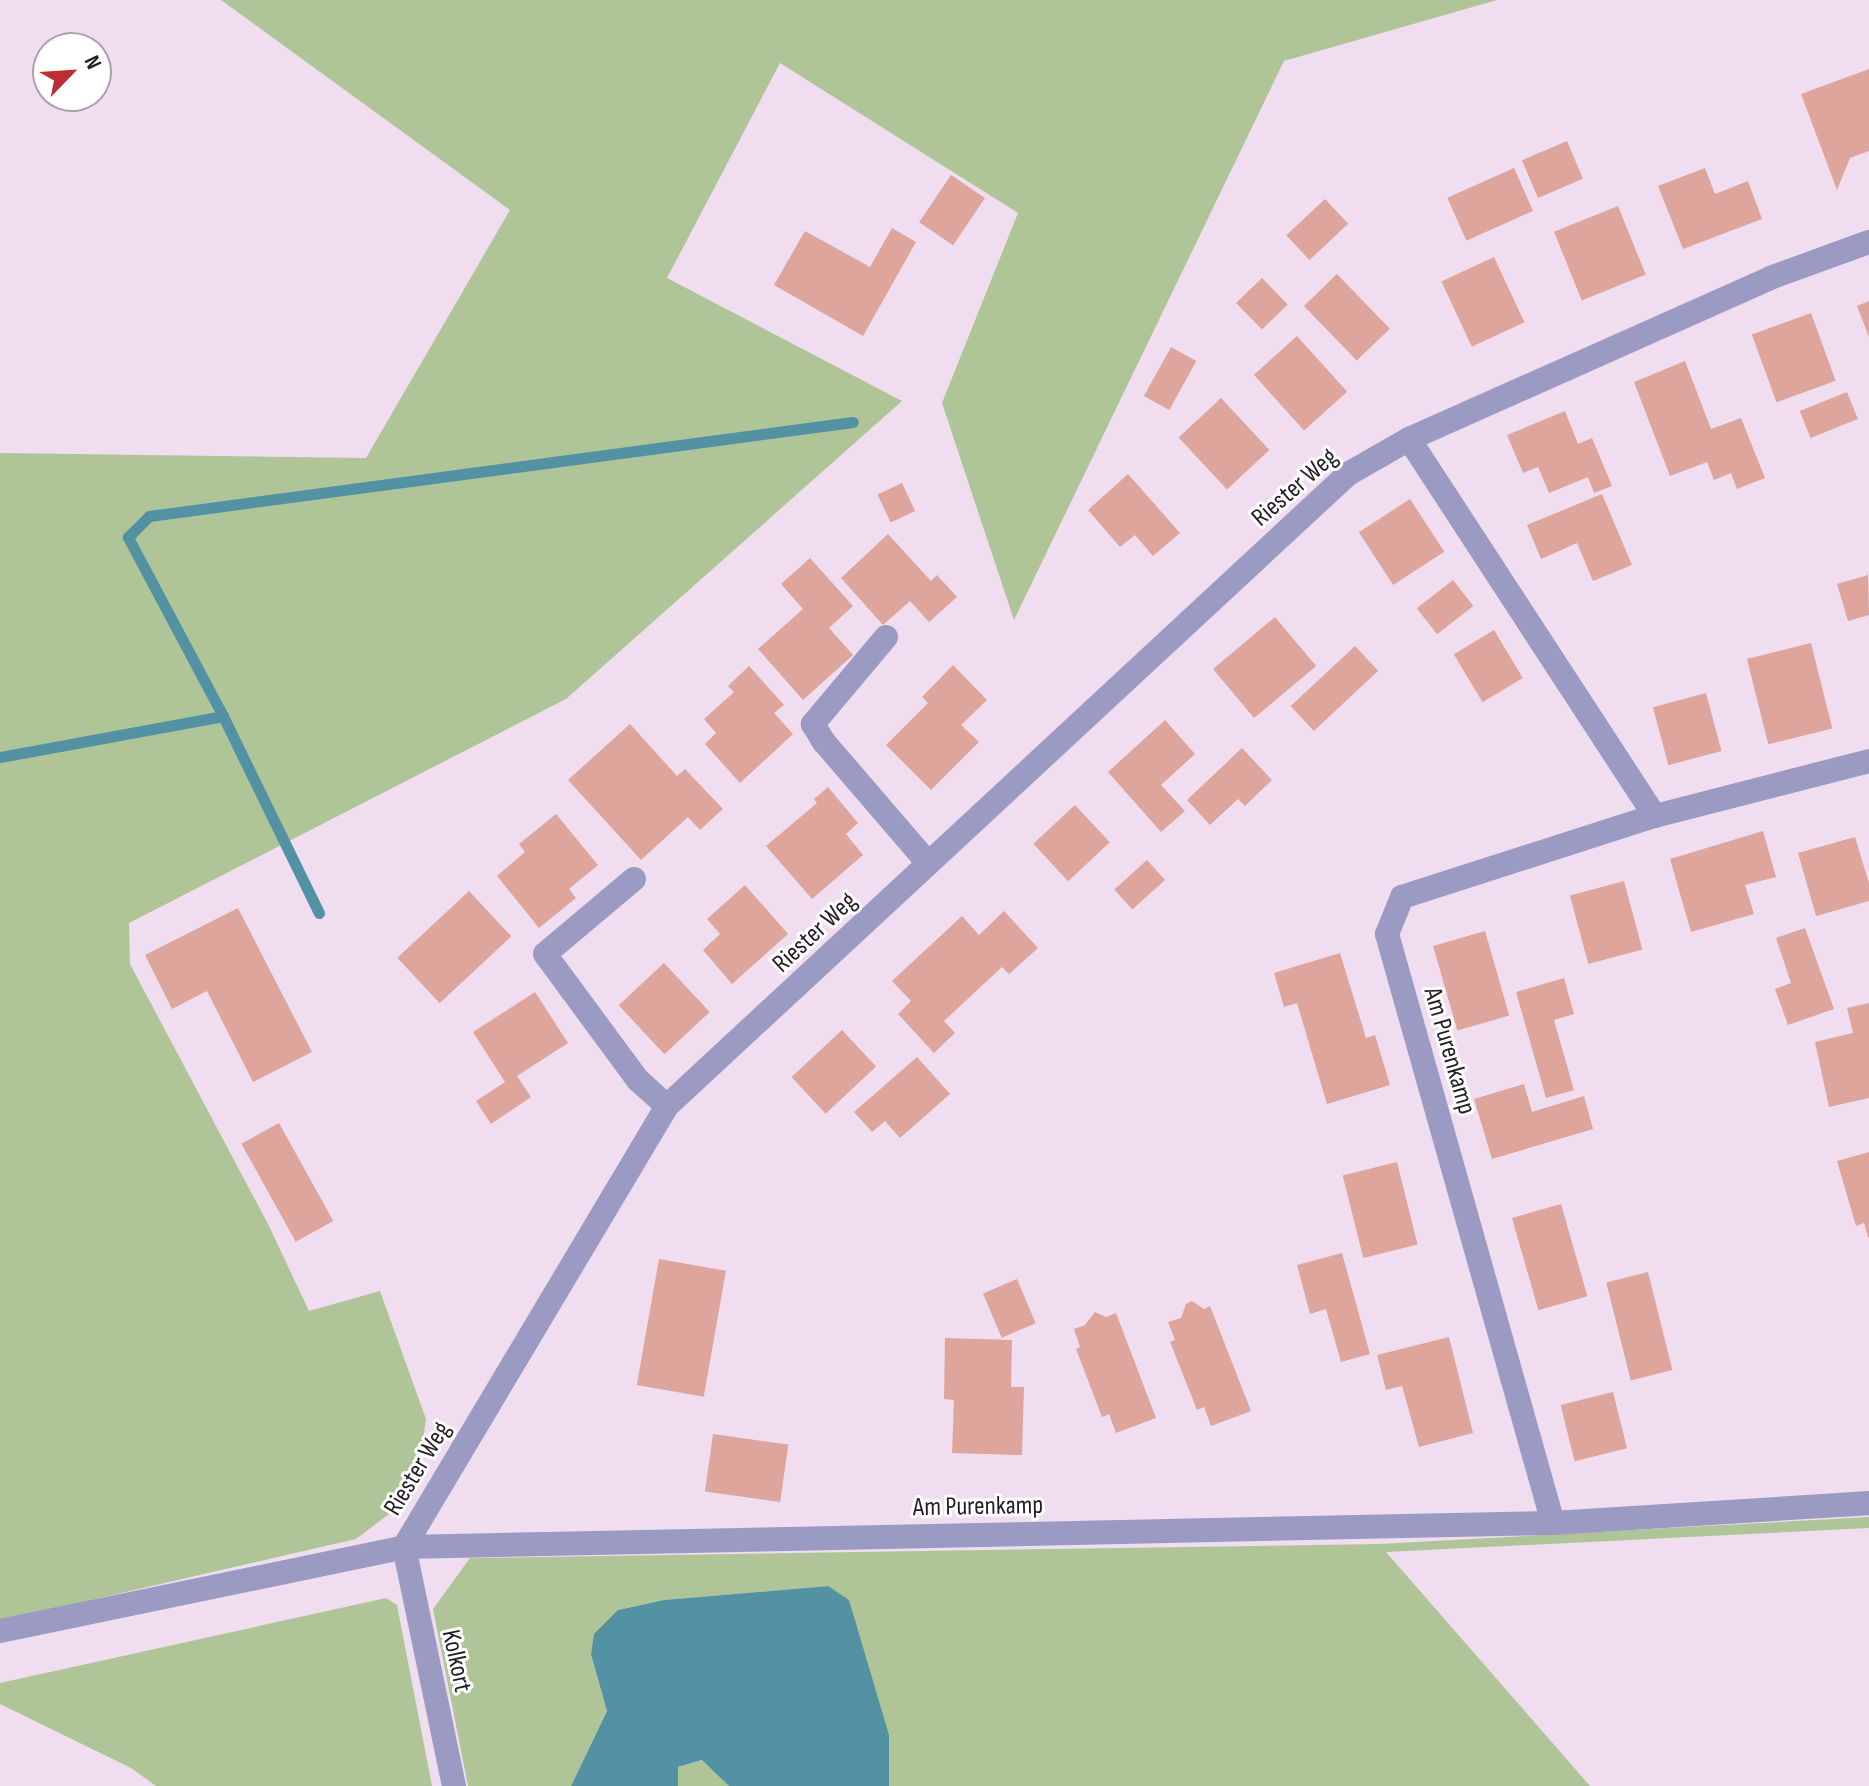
<!DOCTYPE html>
<style>
body{margin:0}
#map{position:relative;width:1869px;height:1786px;overflow:hidden;background:#f0def0;font-family:"Sofia Sans Condensed",sans-serif}
div>[style]{position:absolute}
.green>*{inset:0;background:#afc597}
.water>*{inset:0;background:#5392a3}
.stream>*{height:11px;margin:-5.5px;padding:0 5.5px;transform-origin:5.5px;border-radius:5.5px;background:#5392a3}
.building>*{inset:0;background:#dea59c;transform-origin:0 0}
.street>*{height:24px;margin:-12px;padding:0 12px;transform-origin:12px;border-radius:12px;background:#9b9ac2}
span{translate:-50% -50%;white-space:nowrap;text-align:center;line-height:1.15;-webkit-text-stroke:6px #fff;paint-order:stroke}
.street-label{font-size:26px;color:#241e24}
.north{position:absolute;left:32px;top:32px;width:80px;height:80px;box-sizing:border-box;background:#fff;border:2px solid #a7a5a7;border-radius:50%;rotate:65deg;font-size:22px;font-weight:700;line-height:32px;text-align:center;color:#241e24}
.north::after{content:'';display:block;margin:auto;width:28px;height:36px;background:#bd2d31;clip-path:polygon(50% 0,100% 100%,50% 72%,0 100%)}
</style>
<div id="map">
<div class="green">
<div style="clip-path:polygon(221px 0,1497px 0,1284px 61px,1014px 620px,942px 403px,1018px 213px,780px 63px,667px 278px,902px 401px,566px 699px,129px 923px,130px 964px,268px 1224px,309px 1311px,380px 1291px,426px 1419px,421px 1453px,405px 1502px,356px 1539px,0 1621px,0 453px,366px 458px,510px 210px)"></div>
<div style="clip-path:polygon(1869px 1517px,1869px 1528px,1386px 1552px,1590px 1786px,889px 1786px,889px 1735px,828px 1586px,664px 1600px,618px 1610px,591px 1656px,607px 1711px,571px 1786px,468px 1786px,433px 1609px,470px 1558px,1379px 1544px)"></div>
<div style="clip-path:polygon(386px 1598px,397px 1605px,432px 1786px,156px 1786px,131px 1768px,0 1704px,0 1683px)"></div>
<div style="clip-path:polygon(703px 1760px,729px 1786px,678px 1786px,678px 1767px)"></div>
</div>
<div class="water">
<div style="clip-path:polygon(828px 1586px,849px 1600px,889px 1735px,889px 1786px,729px 1786px,702px 1760px,678px 1767px,678px 1786px,571px 1786px,607px 1711px,591px 1655px,594px 1634px,618px 1610px,664px 1600px)"></div>
</div>
<div class="stream">
<div style="left:0;top:757px;width:227px;rotate:-10.4deg"></div>
<div style="left:319px;top:913px;width:219px;rotate:-116deg"></div>
<div style="left:223px;top:716px;width:203px;rotate:-118deg"></div>
<div style="left:128px;top:537px;width:30px;rotate:-45deg"></div>
<div style="left:149px;top:516px;width:710px;rotate:-7.61deg"></div>
</div>
<div class="building">
<div style="clip-path:polygon(1869px 69px,1869px 151px,1850px 158px,1837px 190px,1801px 94px)"></div>
<div style="left:1567px;top:141px;width:41px;height:49px;rotate:67deg"></div>
<div style="left:1514px;top:168px;width:47px;height:73px;rotate:66deg"></div>
<div style="clip-path:polygon(1705px 168px,1715px 194px,1748px 181px,1762px 219px,1683px 249px,1658px 186px)"></div>
<div style="left:951px;top:175px;width:41px;height:57px;rotate:34deg"></div>
<div style="left:1325px;top:199px;width:34px;height:53px;rotate:47deg"></div>
<div style="left:1618px;top:206px;width:74px;height:69px;rotate:68deg"></div>
<div style="clip-path:polygon(892px 228px,916px 242px,863px 336px,774px 285px,805px 231px,870px 267px)"></div>
<div style="left:1494px;top:257px;width:72px;height:58px;rotate:65deg"></div>
<div style="left:1337px;top:274px;width:76px;height:46px;rotate:46deg"></div>
<div style="left:1262px;top:278px;width:37px;height:36px;rotate:46deg"></div>
<div style="clip-path:polygon(1869px 301px,1869px 337px,1857px 306px)"></div>
<div style="left:1811px;top:313px;width:72px;height:63px;rotate:70deg"></div>
<div style="left:1297px;top:336px;width:75px;height:58px;rotate:48deg"></div>
<div style="left:1171px;top:347px;width:29px;height:56px;rotate:29deg"></div>
<div style="clip-path:polygon(1685px 361px,1711px 429px,1741px 418px,1765px 478px,1737px 489px,1731px 473px,1714px 480px,1707px 462px,1670px 476px,1634px 382px)"></div>
<div style="left:1847px;top:392px;width:29px;height:51px;rotate:68deg"></div>
<div style="left:1221px;top:398px;width:71px;height:58px;rotate:47deg"></div>
<div style="clip-path:polygon(1565px 411px,1578px 444px,1592px 438px,1612px 486px,1594px 493px,1588px 477px,1549px 493px,1538px 467px,1523px 473px,1507px 435px)"></div>
<div style="clip-path:polygon(1128px 474px,1180px 533px,1153px 556px,1135px 535px,1120px 547px,1088px 510px)"></div>
<div style="left:902px;top:483px;width:31px;height:27px;rotate:65deg"></div>
<div style="clip-path:polygon(1602px 494px,1632px 565px,1593px 581px,1577px 543px,1541px 559px,1527px 525px)"></div>
<div style="left:1410px;top:499px;width:63px;height:61px;rotate:57deg"></div>
<div style="clip-path:polygon(888px 534px,931px 581px,937px 575px,957px 597px,929px 622px,910px 601px,883px 625px,841px 578px)"></div>
<div style="clip-path:polygon(810px 558px,853px 606px,829px 628px,853px 655px,803px 700px,758px 649px,803px 609px,781px 584px)"></div>
<div style="clip-path:polygon(1868px 575px,1869px 615px,1848px 621px,1837px 584px)"></div>
<div style="left:1453px;top:580px;width:33px;height:46px;rotate:52deg"></div>
<div style="left:1275px;top:617px;width:64px;height:81px;rotate:50deg"></div>
<div style="left:1494px;top:630px;width:56px;height:47px;rotate:59deg"></div>
<div style="left:1811px;top:643px;width:88px;height:66px;rotate:76deg"></div>
<div style="left:1355px;top:646px;width:34px;height:88px;rotate:47deg"></div>
<div style="clip-path:polygon(953px 665px,987px 700px,961px 725px,979px 742px,931px 790px,886px 745px,928px 703px,922px 697px)"></div>
<div style="clip-path:polygon(749px 666px,784px 705px,774px 713px,793px 734px,740px 783px,705px 744px,716px 733px,704px 719px,734px 692px,728px 686px)"></div>
<div style="left:1706px;top:693px;width:60px;height:55px;rotate:75deg"></div>
<div style="clip-path:polygon(1165px 720px,1195px 754px,1161px 785px,1185px 811px,1161px 832px,1108px 772px)"></div>
<div style="clip-path:polygon(630px 724px,677px 776px,685px 769px,723px 809px,700px 830px,688px 817px,641px 860px,568px 780px)"></div>
<div style="clip-path:polygon(1242px 748px,1272px 780px,1245px 806px,1238px 799px,1210px 825px,1187px 800px)"></div>
<div style="clip-path:polygon(828px 787px,858px 823px,846px 834px,863px 855px,812px 899px,766px 846px,817px 803px,814px 799px)"></div>
<div style="left:1075px;top:805px;width:51px;height:57px;rotate:47deg"></div>
<div style="clip-path:polygon(556px 814px,598px 865px,569px 889px,576px 898px,539px 928px,497px 876px,525px 852px,519px 844px)"></div>
<div style="clip-path:polygon(1763px 831px,1776px 877px,1745px 885px,1754px 914px,1691px 932px,1670px 859px)"></div>
<div style="clip-path:polygon(1855px 837px,1869px 883px,1869px 901px,1816px 916px,1798px 853px)"></div>
<div style="left:1147px;top:860px;width:27px;height:44px;rotate:48deg"></div>
<div style="left:1624px;top:881px;width:71px;height:56px;rotate:75deg"></div>
<div style="clip-path:polygon(745px 885px,788px 934px,732px 984px,703px 950px,720px 934px,707px 919px)"></div>
<div style="left:469px;top:891px;width:62px;height:98px;rotate:47deg"></div>
<div style="clip-path:polygon(238px 908px,312px 1052px,253px 1082px,207px 991px,172px 1009px,145px 955px)"></div>
<div style="clip-path:polygon(1004px 911px,1038px 948px,1009px 974px,1002px 967px,944px 1021px,955px 1033px,934px 1053px,898px 1014px,911px 1001px,892px 981px,962px 916px,979px 935px)"></div>
<div style="clip-path:polygon(1805px 928px,1834px 1009px,1788px 1025px,1775px 989px,1791px 983px,1776px 938px)"></div>
<div style="left:1485px;top:931px;width:88px;height:54px;rotate:74deg"></div>
<div style="clip-path:polygon(1340px 953px,1366px 1038px,1375px 1035px,1390px 1085px,1327px 1104px,1297px 1003px,1284px 1007px,1274px 973px)"></div>
<div style="left:664px;top:963px;width:67px;height:62px;rotate:47deg"></div>
<div style="clip-path:polygon(1564px 978px,1574px 1014px,1554px 1020px,1574px 1090px,1546px 1098px,1516px 992px)"></div>
<div style="clip-path:polygon(535px 992px,568px 1043px,517px 1076px,531px 1097px,491px 1124px,476px 1101px,505px 1082px,473px 1032px)"></div>
<div style="clip-path:polygon(1869px 1003px,1869px 1098px,1829px 1107px,1815px 1042px,1853px 1033px,1847px 1008px)"></div>
<div style="left:842px;top:1030px;width:50px;height:69px;rotate:47deg"></div>
<div style="clip-path:polygon(917px 1057px,950px 1094px,900px 1138px,885px 1121px,872px 1132px,854px 1112px)"></div>
<div style="clip-path:polygon(1524px 1084px,1532px 1112px,1584px 1096px,1593px 1129px,1492px 1159px,1474px 1099px)"></div>
<div style="left:279px;top:1123px;width:112px;height:43px;rotate:61deg"></div>
<div style="clip-path:polygon(1869px 1152px,1869px 1237px,1868px 1237px,1864px 1223px,1856px 1226px,1837px 1161px)"></div>
<div style="left:1397px;top:1162px;width:85px;height:56px;rotate:76deg"></div>
<div style="left:1561px;top:1204px;width:96px;height:51px;rotate:74deg"></div>
<div style="clip-path:polygon(1342px 1253px,1370px 1354px,1341px 1362px,1326px 1309px,1310px 1314px,1297px 1265px)"></div>
<div style="left:659px;top:1259px;width:68px;height:128px;rotate:10deg"></div>
<div style="left:1648px;top:1272px;width:101px;height:43px;rotate:76deg"></div>
<div style="left:1017px;top:1279px;width:48px;height:37px;rotate:67deg"></div>
<div style="clip-path:polygon(1192px 1301px,1204px 1309px,1210px 1306px,1251px 1411px,1211px 1426px,1204px 1407px,1197px 1410px,1170px 1342px,1175px 1340px,1168px 1322px,1181px 1318px,1186px 1304px)"></div>
<div style="clip-path:polygon(1095px 1312px,1106px 1317px,1116px 1313px,1156px 1418px,1116px 1433px,1109px 1414px,1102px 1417px,1076px 1349px,1080px 1347px,1074px 1329px,1085px 1325px)"></div>
<div style="clip-path:polygon(1449px 1337px,1473px 1433px,1419px 1447px,1402px 1386px,1386px 1390px,1377px 1355px)"></div>
<div style="clip-path:polygon(945px 1338px,1012px 1340px,1011px 1387px,1024px 1387px,1022px 1455px,952px 1453px,954px 1400px,944px 1399px)"></div>
<div style="left:1613px;top:1392px;width:58px;height:54px;rotate:76deg"></div>
<div style="left:713px;top:1434px;width:76px;height:58px;rotate:8deg"></div>
</div>
<div class="street">
<div style="left:1409px;top:439px;width:450px;rotate:56.9deg"></div>
<div style="left:1655px;top:816px;width:221px;rotate:-14.4deg"></div>
<div style="left:886px;top:637px;width:114px;rotate:130deg"></div>
<div style="left:813px;top:724px;width:21px;rotate:59deg"></div>
<div style="left:824px;top:742px;width:160px;rotate:49.3deg"></div>
<div style="left:634px;top:879px;width:116px;rotate:139.9deg"></div>
<div style="left:545px;top:954px;width:157px;rotate:53.6deg"></div>
<div style="left:638px;top:1080px;width:39px;rotate:42deg"></div>
<div style="left:1553px;top:1523px;width:612px;rotate:-105.74deg"></div>
<div style="left:1387px;top:934px;width:40px;rotate:-68deg"></div>
<div style="left:1402px;top:897px;width:266px;rotate:-17.8deg"></div>
<div style="left:0;top:1631px;width:413px;rotate:-11.7deg"></div>
<div style="left:404px;top:1547px;width:513px;rotate:-59.19deg"></div>
<div style="left:667px;top:1106px;width:929px;rotate:-42.86deg"></div>
<div style="left:1348px;top:474px;width:70px;rotate:-29.8deg"></div>
<div style="left:1409px;top:439px;width:395px;rotate:-24deg"></div>
<div style="left:1770px;top:278px;width:105px;rotate:-20deg"></div>
<div style="left:454px;top:1786px;width:244px;rotate:-101.8deg"></div>
<div style="left:404px;top:1547px;width:1149px;rotate:-1.2deg"></div>
<div style="left:1553px;top:1523px;width:317px;rotate:-3.6deg"></div>
</div>
<div class="street-label">
<span style="left:1295px;top:488px;rotate:-41deg">Riester Weg</span>
<span style="left:815px;top:933px;rotate:-43deg">Riester Weg</span>
<span style="left:1449px;top:1051px;rotate:74deg">Am Purenkamp</span>
<span style="left:418px;top:1469px;rotate:-59deg">Riester Weg</span>
<span style="left:978px;top:1507px;rotate:-1deg">Am Purenkamp</span>
<span style="left:456px;top:1661px;rotate:78deg">Kolkort</span>
</div>
<div class="north">N</div>
</div>
